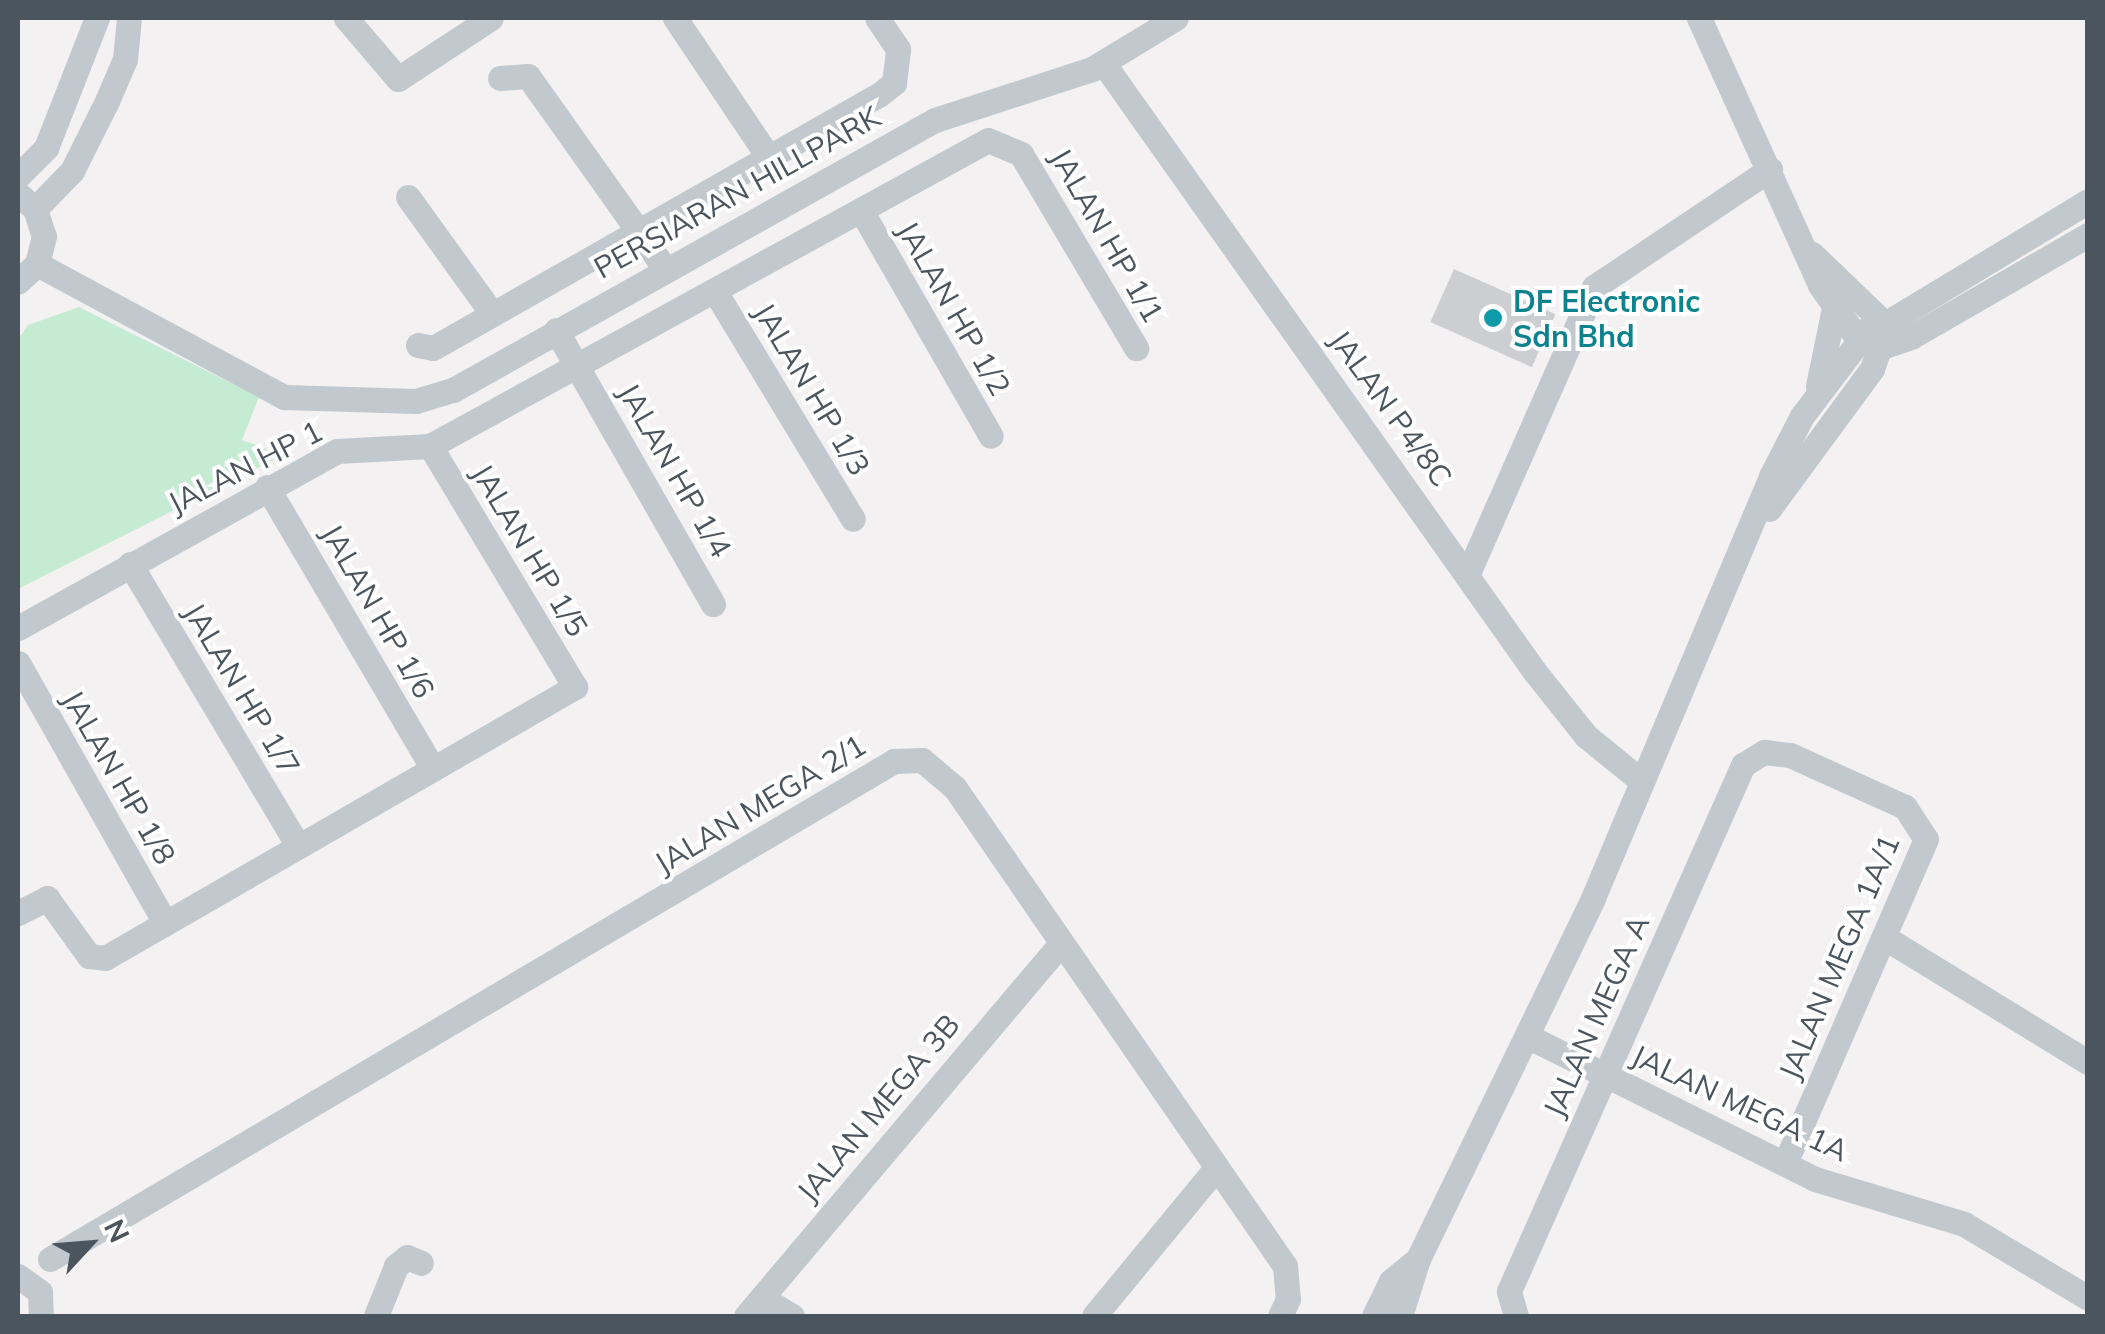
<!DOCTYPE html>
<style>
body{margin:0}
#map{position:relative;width:2105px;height:1334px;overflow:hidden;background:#f3f1f2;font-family:Mulish,sans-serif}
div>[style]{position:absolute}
.green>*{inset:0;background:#c5ecd3}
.building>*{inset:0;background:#ccced2;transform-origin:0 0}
.minor>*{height:25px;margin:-12.5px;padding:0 12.5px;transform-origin:12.5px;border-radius:12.5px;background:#c1c9ce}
.dots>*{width:28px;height:28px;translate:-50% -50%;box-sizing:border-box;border:5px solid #fff;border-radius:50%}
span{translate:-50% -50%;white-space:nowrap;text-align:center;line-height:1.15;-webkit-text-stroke:8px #fff;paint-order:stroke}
.street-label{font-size:30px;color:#4b555d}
.culture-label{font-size:30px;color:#0d838f;font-weight:700}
.left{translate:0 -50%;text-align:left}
.frame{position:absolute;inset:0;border:20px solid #4b555d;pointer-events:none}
.north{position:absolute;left:40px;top:1194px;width:100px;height:100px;-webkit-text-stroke:8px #fff;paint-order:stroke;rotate:64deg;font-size:28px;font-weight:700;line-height:40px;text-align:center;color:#4b555d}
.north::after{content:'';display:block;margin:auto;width:35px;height:45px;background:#4b555d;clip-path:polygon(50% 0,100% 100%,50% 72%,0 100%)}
</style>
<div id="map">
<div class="green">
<div style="clip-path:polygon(79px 307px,259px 397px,242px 440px,283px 455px,18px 589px,18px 340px,28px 325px)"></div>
</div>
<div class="building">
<div style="left:1454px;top:269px;width:111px;height:58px;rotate:24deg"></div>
</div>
<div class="minor">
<div style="left:346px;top:18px;width:80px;rotate:49.6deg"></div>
<div style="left:398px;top:79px;width:111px;rotate:-33.3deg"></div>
<div style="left:675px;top:18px;width:165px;rotate:56.1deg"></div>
<div style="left:1699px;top:18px;width:293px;rotate:65.6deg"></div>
<div style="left:1820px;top:285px;width:70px;rotate:54.9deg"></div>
<div style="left:1860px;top:342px;width:23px;rotate:13deg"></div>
<div style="left:1882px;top:347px;width:31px;rotate:-19deg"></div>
<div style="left:1911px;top:337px;width:204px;rotate:-30deg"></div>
<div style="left:1104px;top:64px;width:745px;rotate:54.67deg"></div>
<div style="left:1535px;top:672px;width:82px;rotate:51.4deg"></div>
<div style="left:1586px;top:736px;width:68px;rotate:39.1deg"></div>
<div style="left:500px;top:78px;width:28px;rotate:-4deg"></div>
<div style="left:528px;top:76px;width:237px;rotate:54.6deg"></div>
<div style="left:18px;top:176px;width:40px;rotate:-45deg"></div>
<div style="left:46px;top:148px;width:140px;rotate:-68.6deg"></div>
<div style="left:18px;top:194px;width:23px;rotate:41deg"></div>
<div style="left:35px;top:209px;width:28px;rotate:72deg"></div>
<div style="left:44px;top:236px;width:29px;rotate:104deg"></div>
<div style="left:37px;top:264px;width:26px;rotate:137deg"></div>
<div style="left:408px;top:197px;width:142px;rotate:54.2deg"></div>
<div style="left:35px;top:209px;width:53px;rotate:-45.8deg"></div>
<div style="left:72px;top:171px;width:78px;rotate:-63.4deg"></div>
<div style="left:107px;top:101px;width:46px;rotate:-66.8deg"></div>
<div style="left:125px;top:59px;width:41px;rotate:-84.4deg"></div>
<div style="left:862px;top:212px;width:258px;rotate:60.1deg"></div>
<div style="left:1812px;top:254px;width:101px;rotate:43.8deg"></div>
<div style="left:1885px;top:324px;width:237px;rotate:-31.2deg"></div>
<div style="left:37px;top:264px;width:281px;rotate:28.3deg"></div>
<div style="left:284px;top:397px;width:132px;rotate:1.7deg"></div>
<div style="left:416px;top:401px;width:39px;rotate:-17deg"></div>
<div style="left:453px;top:390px;width:552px;rotate:-29.26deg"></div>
<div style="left:935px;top:120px;width:165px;rotate:-18deg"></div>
<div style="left:1092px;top:69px;width:98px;rotate:-31.3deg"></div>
<div style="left:716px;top:293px;width:264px;rotate:58.8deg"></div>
<div style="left:556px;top:330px;width:316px;rotate:60.2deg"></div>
<div style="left:418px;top:345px;width:15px;rotate:11deg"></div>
<div style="left:433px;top:348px;width:514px;rotate:-29.61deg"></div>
<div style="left:880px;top:94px;width:18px;rotate:-38deg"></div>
<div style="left:894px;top:83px;width:34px;rotate:-83deg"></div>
<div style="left:898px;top:49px;width:37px;rotate:-124deg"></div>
<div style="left:1818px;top:386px;width:80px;rotate:-78.4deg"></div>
<div style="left:267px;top:487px;width:327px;rotate:59.5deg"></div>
<div style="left:1769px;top:509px;width:174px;rotate:-53.7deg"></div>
<div style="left:1872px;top:369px;width:36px;rotate:-71deg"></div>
<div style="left:130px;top:564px;width:328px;rotate:59.2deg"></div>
<div style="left:1469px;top:571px;width:310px;rotate:-66.2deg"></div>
<div style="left:1594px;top:287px;width:212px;rotate:-33.8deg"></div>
<div style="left:18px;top:628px;width:365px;rotate:-29deg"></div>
<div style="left:337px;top:451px;width:93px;rotate:-3.1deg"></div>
<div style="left:430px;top:446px;width:636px;rotate:-28.74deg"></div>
<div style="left:988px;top:140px;width:36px;rotate:23deg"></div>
<div style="left:1021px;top:154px;width:226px;rotate:59.3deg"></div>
<div style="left:18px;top:663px;width:299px;rotate:60.5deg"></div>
<div style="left:18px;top:913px;width:33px;rotate:-27deg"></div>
<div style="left:47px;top:898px;width:72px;rotate:54.1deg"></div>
<div style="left:89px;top:956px;width:16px;rotate:7deg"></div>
<div style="left:105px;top:958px;width:543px;rotate:-29.97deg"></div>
<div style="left:575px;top:687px;width:281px;rotate:-121deg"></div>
<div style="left:1887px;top:939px;width:236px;rotate:31.5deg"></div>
<div style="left:1529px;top:1037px;width:319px;rotate:26.4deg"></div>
<div style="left:1815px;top:1179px;width:156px;rotate:16.8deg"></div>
<div style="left:1964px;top:1224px;width:144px;rotate:30.8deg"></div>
<div style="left:50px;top:1259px;width:980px;rotate:-30.54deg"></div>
<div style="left:894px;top:761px;width:28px;rotate:-2deg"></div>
<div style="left:922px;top:760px;width:43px;rotate:40.3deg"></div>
<div style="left:955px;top:788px;width:581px;rotate:55.38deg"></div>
<div style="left:1285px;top:1266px;width:33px;rotate:85deg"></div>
<div style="left:1288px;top:1299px;width:19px;rotate:115deg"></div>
<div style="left:18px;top:1276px;width:27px;rotate:36deg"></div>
<div style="left:40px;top:1292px;width:24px;rotate:88deg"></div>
<div style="left:762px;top:1298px;width:35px;rotate:31deg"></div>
<div style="left:376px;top:1316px;width:54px;rotate:-68.2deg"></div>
<div style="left:396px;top:1266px;width:14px;rotate:-39deg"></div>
<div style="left:407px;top:1257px;width:15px;rotate:23deg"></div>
<div style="left:746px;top:1316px;width:488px;rotate:-49.8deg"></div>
<div style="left:1094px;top:1316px;width:193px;rotate:-50.5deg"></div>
<div style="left:1374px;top:1316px;width:39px;rotate:-64deg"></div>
<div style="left:1391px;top:1281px;width:35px;rotate:-39deg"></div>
<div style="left:1400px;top:1316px;width:60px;rotate:-72.5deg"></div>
<div style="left:1418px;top:1259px;width:401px;rotate:-64.1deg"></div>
<div style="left:1593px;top:898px;width:458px;rotate:-67.1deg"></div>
<div style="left:1771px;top:476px;width:68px;rotate:-62.7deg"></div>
<div style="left:1802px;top:416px;width:119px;rotate:-52.8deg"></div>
<div style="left:1516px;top:1316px;width:26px;rotate:-106deg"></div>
<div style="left:1509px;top:1291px;width:576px;rotate:-66.02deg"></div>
<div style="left:1743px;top:765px;width:25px;rotate:-32deg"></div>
<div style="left:1764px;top:752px;width:26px;rotate:7deg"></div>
<div style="left:1790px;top:755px;width:126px;rotate:24.3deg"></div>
<div style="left:1905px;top:807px;width:38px;rotate:57deg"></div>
<div style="left:1926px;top:839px;width:354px;rotate:113.5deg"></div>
</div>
<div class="dots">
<div style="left:1493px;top:318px;background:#0f9aa8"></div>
</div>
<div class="street-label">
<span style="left:737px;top:192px;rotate:-29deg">PERSIARAN HILLPARK</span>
<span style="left:1107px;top:235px;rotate:60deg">JALAN HP 1/1</span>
<span style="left:954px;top:308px;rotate:60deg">JALAN HP 1/2</span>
<span style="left:812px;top:389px;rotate:59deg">JALAN HP 1/3</span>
<span style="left:1391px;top:408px;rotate:54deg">JALAN P4/8C</span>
<span style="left:245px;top:467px;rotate:-27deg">JALAN HP 1</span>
<span style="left:675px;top:470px;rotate:60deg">JALAN HP 1/4</span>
<span style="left:530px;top:550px;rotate:59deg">JALAN HP 1/5</span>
<span style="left:378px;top:611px;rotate:60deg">JALAN HP 1/6</span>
<span style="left:242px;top:689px;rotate:59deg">JALAN HP 1/7</span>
<span style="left:119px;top:777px;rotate:60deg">JALAN HP 1/8</span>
<span style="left:760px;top:804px;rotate:-31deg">JALAN MEGA 2/1</span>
<span style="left:1839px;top:957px;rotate:-67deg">JALAN MEGA 1A/1</span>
<span style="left:1596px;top:1016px;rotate:-66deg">JALAN MEGA A</span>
<span style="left:1740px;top:1103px;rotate:25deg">JALAN MEGA 1A</span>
<span style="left:878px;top:1108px;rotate:-50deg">JALAN MEGA 3B</span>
</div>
<div class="culture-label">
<span class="left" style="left:1513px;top:318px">DF Electronic<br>Sdn Bhd</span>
</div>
<div class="frame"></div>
<div class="north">N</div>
</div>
